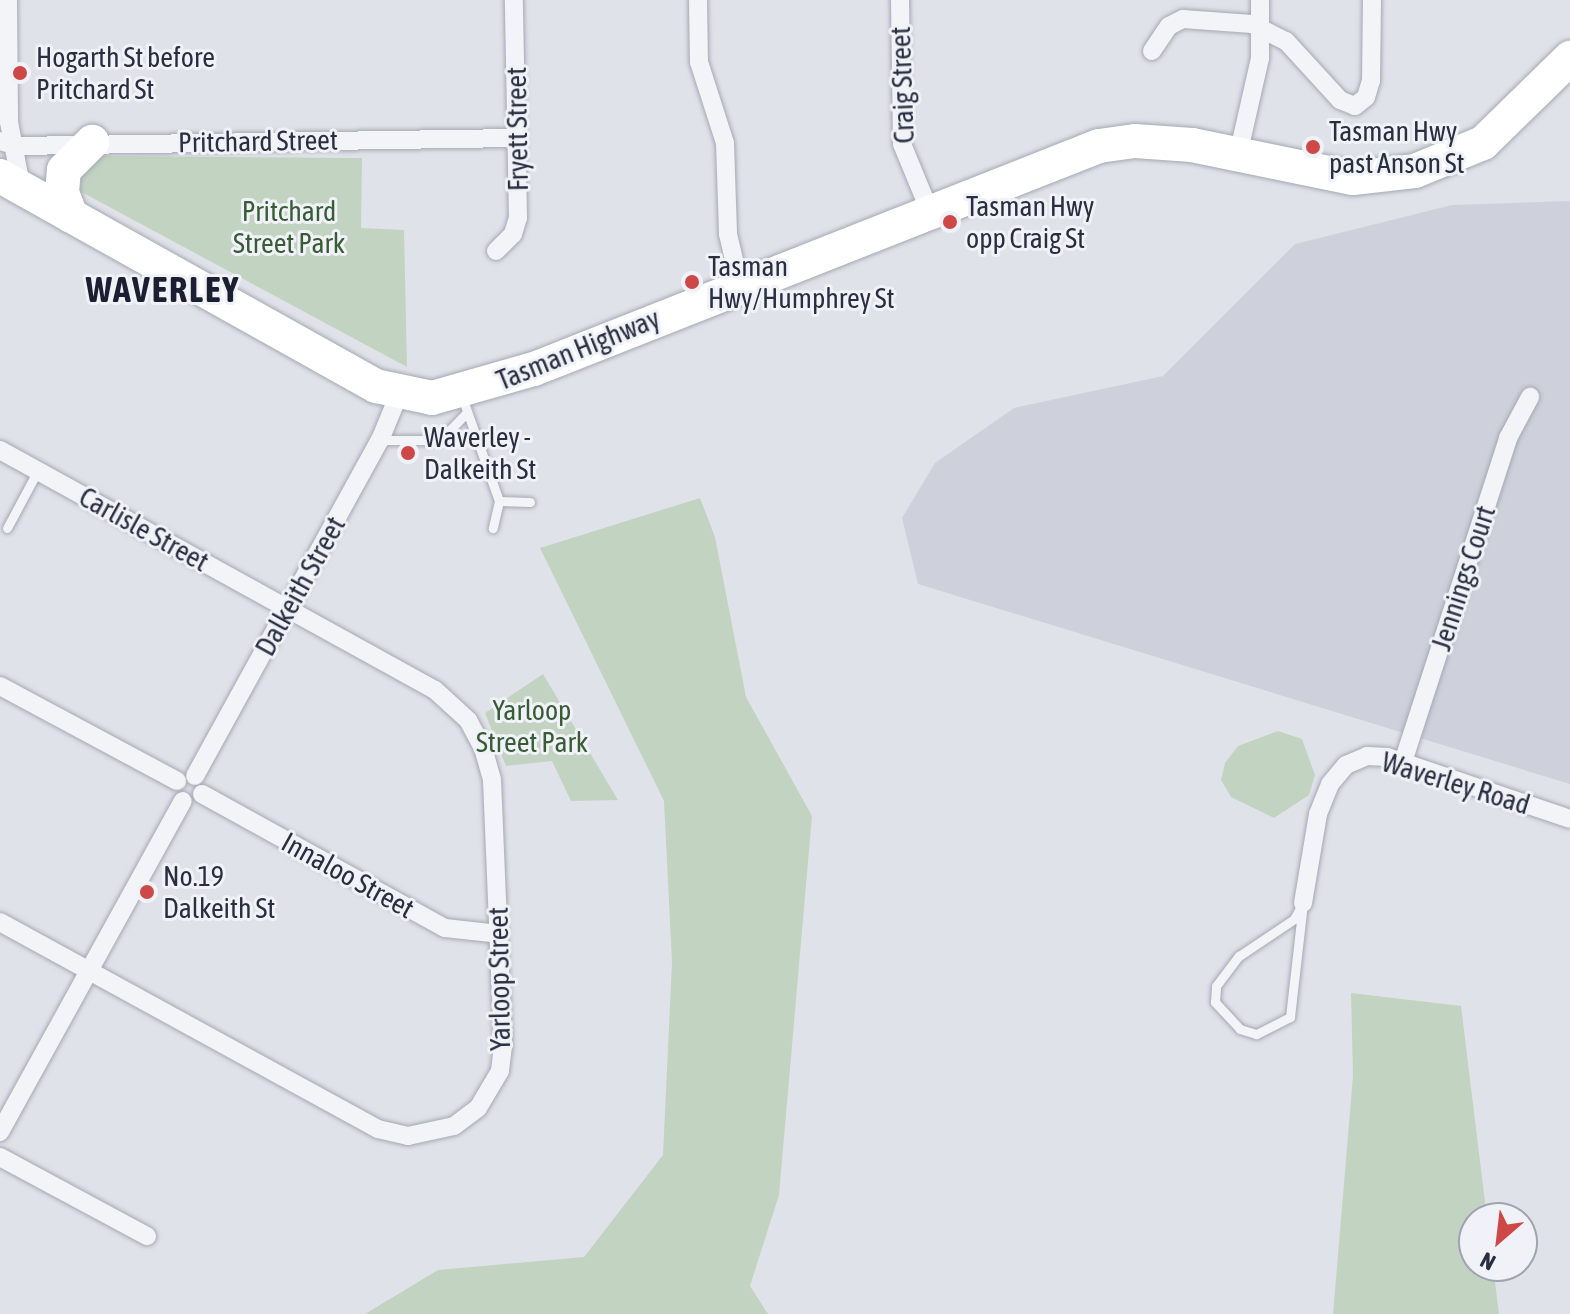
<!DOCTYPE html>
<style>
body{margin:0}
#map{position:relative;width:1570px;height:1314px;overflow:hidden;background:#e0e2e9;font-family:"Asap Condensed",sans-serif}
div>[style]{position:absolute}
.built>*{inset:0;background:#ced1db}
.green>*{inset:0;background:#c3d3c2}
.roads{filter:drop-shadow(0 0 2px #a5a8b3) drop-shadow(0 0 2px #a5a8b3)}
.lane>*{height:9px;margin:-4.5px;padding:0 4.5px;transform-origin:4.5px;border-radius:4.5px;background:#f3f4f7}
.street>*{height:18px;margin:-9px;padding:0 9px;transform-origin:9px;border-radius:9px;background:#f3f4f7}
.highway>*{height:34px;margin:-17px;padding:0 17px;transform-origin:17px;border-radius:17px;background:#fff}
.dots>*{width:22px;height:22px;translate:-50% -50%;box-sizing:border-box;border:4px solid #f0f2f7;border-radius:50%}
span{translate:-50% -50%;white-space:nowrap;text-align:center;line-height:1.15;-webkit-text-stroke:6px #f0f2f7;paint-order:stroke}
.poi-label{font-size:28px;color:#292e41}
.left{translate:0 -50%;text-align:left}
.street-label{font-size:28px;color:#292e41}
.park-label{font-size:28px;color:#375c36}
.district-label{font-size:36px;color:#1b1f31;font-weight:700;letter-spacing:2px}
.north{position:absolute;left:1458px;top:1202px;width:80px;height:80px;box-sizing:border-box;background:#f0f2f7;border:2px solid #a0a4ae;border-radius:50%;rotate:208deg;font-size:22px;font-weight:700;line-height:32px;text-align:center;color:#292e41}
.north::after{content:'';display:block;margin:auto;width:28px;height:36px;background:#cd4846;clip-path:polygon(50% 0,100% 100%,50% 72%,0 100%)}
</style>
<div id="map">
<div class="built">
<div style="clip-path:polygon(1570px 201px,1570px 784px,918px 584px,902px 518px,935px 463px,1014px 408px,1163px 376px,1295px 244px,1452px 205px)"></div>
</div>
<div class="green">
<div style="clip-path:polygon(94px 156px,362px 158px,361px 228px,404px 230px,407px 367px,74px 188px,77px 169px)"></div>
<div style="clip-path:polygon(700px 498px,715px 537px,746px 697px,812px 816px,779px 1195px,750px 1286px,768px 1314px,365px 1314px,438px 1270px,584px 1257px,663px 1155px,672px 962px,664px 801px,540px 548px)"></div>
<div style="clip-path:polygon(543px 674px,618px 800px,571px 801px,552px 761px,506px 766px,485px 713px)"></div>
<div style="clip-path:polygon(1278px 731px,1302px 739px,1315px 775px,1309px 795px,1274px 818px,1231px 797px,1221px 780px,1225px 763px,1238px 746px)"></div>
<div style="clip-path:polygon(1351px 993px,1461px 1006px,1487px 1218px,1474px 1218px,1474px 1266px,1493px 1266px,1499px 1314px,1333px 1314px,1353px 1076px)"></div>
</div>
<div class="roads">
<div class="lane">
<div style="left:462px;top:397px;width:110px;rotate:70.4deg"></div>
<div style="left:499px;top:501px;width:28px;rotate:103deg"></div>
<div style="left:380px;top:440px;width:52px"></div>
<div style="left:432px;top:440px;width:13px;rotate:-18deg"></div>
<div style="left:444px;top:436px;width:33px;rotate:-46deg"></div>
<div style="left:499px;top:501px;width:31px;rotate:2deg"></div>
<div style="left:7px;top:528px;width:66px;rotate:-61.9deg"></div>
<div style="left:1303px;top:903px;width:115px;rotate:96.5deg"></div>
<div style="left:1290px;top:1017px;width:38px;rotate:153deg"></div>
<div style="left:1256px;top:1034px;width:17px;rotate:-163deg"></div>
<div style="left:1240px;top:1029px;width:37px;rotate:-133deg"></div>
<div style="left:1215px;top:1002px;width:16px;rotate:-86deg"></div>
<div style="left:1216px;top:986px;width:38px;rotate:-53deg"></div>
<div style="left:1239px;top:956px;width:66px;rotate:-33.9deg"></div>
<div style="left:1294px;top:919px;width:18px;rotate:-61deg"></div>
</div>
<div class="street">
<div style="left:8px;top:0;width:122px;rotate:89.5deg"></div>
<div style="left:9px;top:122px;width:54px;rotate:79.3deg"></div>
<div style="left:19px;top:175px;width:10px;rotate:114deg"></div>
<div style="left:698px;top:0;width:62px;rotate:89.1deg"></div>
<div style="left:699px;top:62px;width:85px;rotate:72.2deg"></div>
<div style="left:725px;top:143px;width:91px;rotate:88.1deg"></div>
<div style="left:728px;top:234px;width:52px;rotate:76.8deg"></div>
<div style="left:900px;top:0;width:144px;rotate:89.2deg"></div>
<div style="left:902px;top:144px;width:74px;rotate:67.6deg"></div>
<div style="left:1152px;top:51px;width:30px;rotate:-56deg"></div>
<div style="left:1169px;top:26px;width:16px;rotate:-27deg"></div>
<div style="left:1183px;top:19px;width:69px;rotate:4.1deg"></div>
<div style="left:1252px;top:24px;width:38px;rotate:27deg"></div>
<div style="left:1286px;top:41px;width:80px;rotate:47.5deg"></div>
<div style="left:1340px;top:100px;width:16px;rotate:22deg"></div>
<div style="left:1355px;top:106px;width:14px;rotate:-39deg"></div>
<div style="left:1366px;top:97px;width:17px;rotate:-73deg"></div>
<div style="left:1371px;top:81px;width:81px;rotate:-89.3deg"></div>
<div style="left:0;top:141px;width:17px;rotate:17deg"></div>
<div style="left:16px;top:146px;width:500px;rotate:-0.92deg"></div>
<div style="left:1238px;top:155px;width:99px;rotate:-77.2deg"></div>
<div style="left:1260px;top:58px;width:58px;rotate:-90deg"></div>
<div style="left:496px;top:251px;width:24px;rotate:-45deg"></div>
<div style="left:513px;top:234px;width:17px;rotate:-73deg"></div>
<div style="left:518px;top:218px;width:218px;rotate:-91.1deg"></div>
<div style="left:0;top:450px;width:497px;rotate:28.9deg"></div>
<div style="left:435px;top:690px;width:45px;rotate:42.3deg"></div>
<div style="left:468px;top:720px;width:32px;rotate:62deg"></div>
<div style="left:483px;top:748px;width:33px;rotate:74deg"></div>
<div style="left:492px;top:780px;width:266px;rotate:87.6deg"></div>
<div style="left:503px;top:1046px;width:25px;rotate:97deg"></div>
<div style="left:500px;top:1071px;width:43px;rotate:120.7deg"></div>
<div style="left:478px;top:1108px;width:30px;rotate:143deg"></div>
<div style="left:454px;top:1126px;width:47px;rotate:167.7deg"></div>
<div style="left:408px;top:1136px;width:31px;rotate:-167deg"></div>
<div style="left:378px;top:1129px;width:431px;rotate:-151.3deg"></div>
<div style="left:0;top:686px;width:201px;rotate:28.2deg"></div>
<div style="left:1403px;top:762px;width:341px;rotate:-72deg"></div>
<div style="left:1508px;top:438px;width:47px;rotate:-61.8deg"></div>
<div style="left:195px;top:776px;width:384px;rotate:-61.2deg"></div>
<div style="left:380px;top:440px;width:50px;rotate:-67.6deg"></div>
<div style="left:202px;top:794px;width:277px;rotate:28.9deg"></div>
<div style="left:445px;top:928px;width:54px;rotate:6.3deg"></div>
<div style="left:1303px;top:903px;width:90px;rotate:-80.4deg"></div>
<div style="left:1318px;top:814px;width:32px;rotate:-68deg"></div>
<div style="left:1330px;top:784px;width:25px;rotate:-50deg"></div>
<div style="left:1346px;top:765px;width:23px;rotate:-23deg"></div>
<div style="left:1367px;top:756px;width:20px;rotate:3deg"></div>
<div style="left:1387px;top:757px;width:193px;rotate:18.7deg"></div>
<div style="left:0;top:1132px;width:378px;rotate:-61.1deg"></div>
<div style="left:0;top:1157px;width:167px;rotate:28.3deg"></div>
</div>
<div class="highway">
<div style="left:0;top:176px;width:431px;rotate:29.2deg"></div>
<div style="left:376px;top:386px;width:57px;rotate:12.1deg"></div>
<div style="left:432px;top:398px;width:106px;rotate:-15.9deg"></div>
<div style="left:534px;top:369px;width:607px;rotate:-21.54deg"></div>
<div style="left:1099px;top:146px;width:36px;rotate:-8deg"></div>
<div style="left:1135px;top:141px;width:57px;rotate:4deg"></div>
<div style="left:1192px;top:145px;width:164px;rotate:11.6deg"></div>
<div style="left:1353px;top:178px;width:62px;rotate:-6.4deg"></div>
<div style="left:1415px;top:171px;width:74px;rotate:-22.4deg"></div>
<div style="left:1483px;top:143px;width:122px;rotate:-44.3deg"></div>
<div style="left:71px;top:216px;width:26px;rotate:-111deg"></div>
<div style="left:62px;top:192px;width:22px;rotate:-85deg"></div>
<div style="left:64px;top:170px;width:40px;rotate:-45deg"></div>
</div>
</div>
<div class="dots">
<div style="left:20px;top:73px;background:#cd4846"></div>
<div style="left:1313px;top:147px;background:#cd4846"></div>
<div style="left:950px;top:222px;background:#cd4846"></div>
<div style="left:692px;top:282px;background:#cd4846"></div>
<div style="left:408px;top:453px;background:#cd4846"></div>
<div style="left:147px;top:892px;background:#cd4846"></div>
</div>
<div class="poi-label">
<span class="left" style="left:36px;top:73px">Hogarth St before<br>Pritchard St</span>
<span class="left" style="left:1329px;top:147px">Tasman Hwy<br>past Anson St</span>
<span class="left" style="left:966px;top:222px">Tasman Hwy<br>opp Craig St</span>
<span class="left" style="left:708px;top:282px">Tasman<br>Hwy/Humphrey St</span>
<span class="left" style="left:424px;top:453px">Waverley -<br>Dalkeith St</span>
<span class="left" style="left:163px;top:892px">No.19<br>Dalkeith St</span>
</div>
<div class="street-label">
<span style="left:902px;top:85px;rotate:-92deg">Craig Street</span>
<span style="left:517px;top:129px;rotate:-91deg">Fryett Street</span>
<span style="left:258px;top:141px;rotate:-1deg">Pritchard Street</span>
<span style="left:578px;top:349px;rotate:-22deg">Tasman Highway</span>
<span style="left:144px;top:529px;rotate:29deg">Carlisle Street</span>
<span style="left:1463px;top:578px;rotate:-72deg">Jennings Court</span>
<span style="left:300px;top:586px;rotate:-61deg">Dalkeith Street</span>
<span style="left:1456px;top:783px;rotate:17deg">Waverley Road</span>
<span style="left:348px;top:875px;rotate:29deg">Innaloo Street</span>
<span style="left:499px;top:979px;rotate:-91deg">Yarloop Street</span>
</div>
<div class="park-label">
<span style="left:289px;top:227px">Pritchard<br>Street Park</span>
<span style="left:532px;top:726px">Yarloop<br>Street Park</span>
</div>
<div class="district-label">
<span style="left:163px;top:290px">WAVERLEY</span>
</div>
<div class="north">N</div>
</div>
